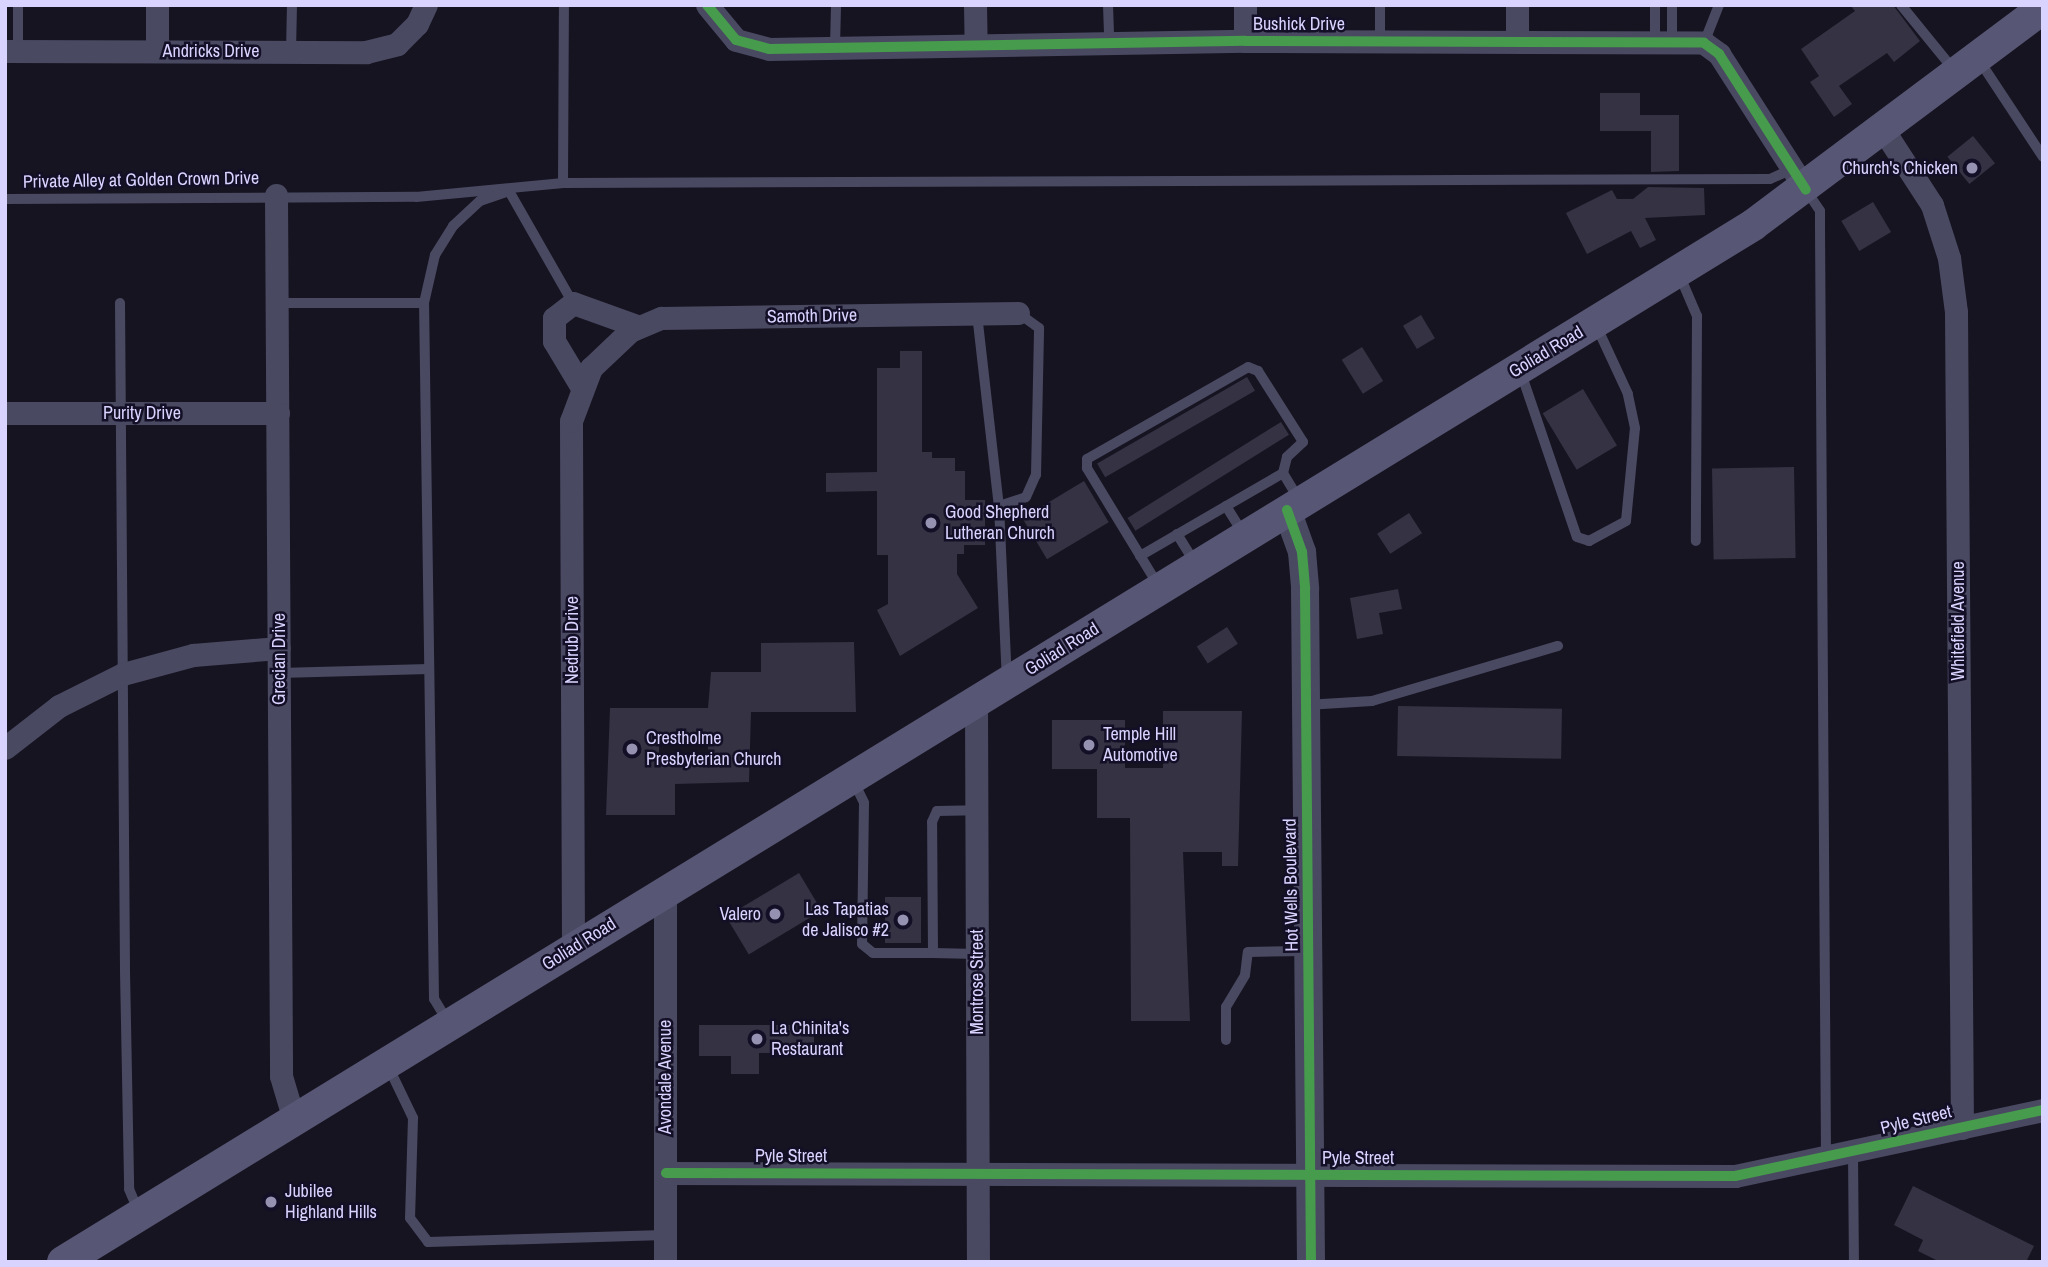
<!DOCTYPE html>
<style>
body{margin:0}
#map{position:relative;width:2048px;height:1267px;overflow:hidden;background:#161421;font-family:"Archivo Narrow",sans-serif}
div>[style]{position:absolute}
.building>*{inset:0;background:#343243;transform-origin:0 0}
.service>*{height:10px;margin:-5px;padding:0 5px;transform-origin:5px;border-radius:5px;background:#4a4962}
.minor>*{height:23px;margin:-11.5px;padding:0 11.5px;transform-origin:11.5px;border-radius:11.5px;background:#4a4962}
.tertiary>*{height:28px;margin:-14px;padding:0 14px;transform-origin:14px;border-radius:14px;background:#4a4962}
.secondary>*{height:32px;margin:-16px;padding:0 16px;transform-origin:16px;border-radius:16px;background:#575674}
.cycleway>*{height:10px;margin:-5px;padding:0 5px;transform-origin:5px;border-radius:5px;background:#469c4c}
.dots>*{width:19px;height:19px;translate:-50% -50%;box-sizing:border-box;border:4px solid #130f26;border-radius:50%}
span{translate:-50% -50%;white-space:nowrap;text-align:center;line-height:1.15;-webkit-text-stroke:5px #130f26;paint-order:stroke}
.street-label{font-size:18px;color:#d9d4ff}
.poi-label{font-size:18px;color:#d9d4ff}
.right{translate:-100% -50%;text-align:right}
.left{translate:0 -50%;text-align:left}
.frame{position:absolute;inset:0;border:7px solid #d9d4ff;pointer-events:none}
</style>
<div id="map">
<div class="building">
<div style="clip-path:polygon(1850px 5px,1893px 5px,1920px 41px,1894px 62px,1887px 53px,1839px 86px,1852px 104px,1834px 117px,1810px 82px,1819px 76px,1801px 49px,1855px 11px)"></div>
<div style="clip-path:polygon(1600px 93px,1640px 93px,1640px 115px,1679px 115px,1679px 171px,1651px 172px,1651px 131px,1600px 131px)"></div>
<div style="left:1973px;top:136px;width:35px;height:33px;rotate:51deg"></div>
<div style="clip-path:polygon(1648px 187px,1704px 188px,1705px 215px,1645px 218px,1656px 240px,1640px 248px,1631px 231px,1587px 254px,1566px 213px,1612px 190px,1617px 199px,1633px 199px)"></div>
<div style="left:1873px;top:202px;width:35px;height:37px;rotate:59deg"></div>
<div style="left:1421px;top:315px;width:27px;height:21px;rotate:59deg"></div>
<div style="left:1362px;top:347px;width:40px;height:24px;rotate:58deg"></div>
<div style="clip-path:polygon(900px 351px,922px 351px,922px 452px,932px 452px,932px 458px,955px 458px,955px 471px,965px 471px,965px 500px,985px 500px,985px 545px,964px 545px,964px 554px,957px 554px,957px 574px,978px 608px,900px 656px,877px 610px,888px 604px,888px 555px,877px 555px,877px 491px,826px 492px,826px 473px,877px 472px,877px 368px,900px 368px)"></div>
<div style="left:1247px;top:377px;width:16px;height:173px;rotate:60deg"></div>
<div style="left:1583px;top:389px;width:66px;height:47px;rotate:59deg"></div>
<div style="left:1281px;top:422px;width:15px;height:181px;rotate:58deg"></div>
<div style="left:1794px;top:467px;width:91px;height:82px;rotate:89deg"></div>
<div style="left:1084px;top:481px;width:48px;height:72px;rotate:59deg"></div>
<div style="left:1409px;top:513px;width:24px;height:38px;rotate:57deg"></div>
<div style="clip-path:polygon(1398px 589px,1402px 609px,1379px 613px,1383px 634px,1357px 639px,1350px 598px)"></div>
<div style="left:1227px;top:627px;width:20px;height:36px;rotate:57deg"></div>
<div style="clip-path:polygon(evenodd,854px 642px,856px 712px,751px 712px,749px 782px,675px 784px,675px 815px,606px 815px,610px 708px,708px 708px,711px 672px,761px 672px,761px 643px,854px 642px,708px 733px,708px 764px,659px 764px,659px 734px,708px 733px)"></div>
<div style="left:1398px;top:706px;width:164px;height:50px;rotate:1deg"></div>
<div style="clip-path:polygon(1163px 711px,1242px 711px,1238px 866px,1222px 866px,1222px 852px,1183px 852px,1190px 1021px,1131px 1021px,1130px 818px,1097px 818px,1097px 769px,1052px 769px,1052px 720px,1125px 720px,1125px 768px,1163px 768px)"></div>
<div style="left:799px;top:873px;width:44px;height:85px;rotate:59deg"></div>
<div style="left:885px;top:897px;width:36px;height:46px"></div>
<div style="clip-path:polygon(699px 1025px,814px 1025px,814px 1053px,759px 1053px,759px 1074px,731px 1074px,731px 1056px,699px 1056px)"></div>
<div style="clip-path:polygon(1913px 1186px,2034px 1246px,2026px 1262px,1940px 1262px,1918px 1251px,1923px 1240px,1894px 1225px)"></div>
</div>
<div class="service">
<div style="left:18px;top:5px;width:46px;rotate:90deg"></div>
<div style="left:1108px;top:5px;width:38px;rotate:88deg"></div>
<div style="left:1655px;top:5px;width:34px;rotate:90deg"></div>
<div style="left:1672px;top:5px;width:34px;rotate:90deg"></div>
<div style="left:1901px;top:5px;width:84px;rotate:50.8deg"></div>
<div style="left:1380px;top:41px;width:36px;rotate:-90deg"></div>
<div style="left:1704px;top:43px;width:41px;rotate:-68.5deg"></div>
<div style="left:835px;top:47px;width:42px;rotate:-88.6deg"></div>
<div style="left:291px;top:52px;width:47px;rotate:-88.8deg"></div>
<div style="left:1979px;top:60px;width:116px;rotate:56.6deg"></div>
<div style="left:563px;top:183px;width:178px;rotate:-89.7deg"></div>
<div style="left:1806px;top:190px;width:25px;rotate:56deg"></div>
<div style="left:1820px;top:211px;width:16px;rotate:90deg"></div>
<div style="left:1820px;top:227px;width:932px;rotate:89.63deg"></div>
<div style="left:5px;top:199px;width:411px;rotate:-0.3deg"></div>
<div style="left:416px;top:197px;width:148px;rotate:-5.4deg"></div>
<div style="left:563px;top:183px;width:1207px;rotate:-0.19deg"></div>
<div style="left:1770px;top:179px;width:24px;rotate:-24deg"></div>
<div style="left:1679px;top:274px;width:46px;rotate:66.8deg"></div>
<div style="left:1697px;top:316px;width:225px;rotate:90.3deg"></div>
<div style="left:120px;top:303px;width:668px;rotate:89.57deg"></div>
<div style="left:125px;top:971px;width:218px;rotate:88.9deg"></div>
<div style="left:129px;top:1189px;width:25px;rotate:67deg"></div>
<div style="left:277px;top:303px;width:147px"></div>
<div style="left:977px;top:314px;width:193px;rotate:83.5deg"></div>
<div style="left:999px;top:506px;width:174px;rotate:87.4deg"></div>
<div style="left:1520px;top:370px;width:176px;rotate:71.2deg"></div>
<div style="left:1577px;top:537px;width:13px;rotate:18deg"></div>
<div style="left:1589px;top:541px;width:42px;rotate:-28.4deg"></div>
<div style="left:1626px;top:521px;width:93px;rotate:-84.5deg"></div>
<div style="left:1635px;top:428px;width:35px;rotate:-102deg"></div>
<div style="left:1628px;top:394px;width:76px;rotate:-114.9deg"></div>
<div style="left:999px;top:506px;width:28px;rotate:-18deg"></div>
<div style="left:1026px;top:497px;width:24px;rotate:-66deg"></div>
<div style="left:1036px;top:475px;width:147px;rotate:-88.8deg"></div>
<div style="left:1039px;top:328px;width:26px;rotate:-144deg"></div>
<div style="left:1226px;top:506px;width:32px;rotate:58deg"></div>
<div style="left:1177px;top:534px;width:36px;rotate:58deg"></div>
<div style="left:1140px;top:556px;width:165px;rotate:-30.1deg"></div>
<div style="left:1158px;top:585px;width:137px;rotate:-121.3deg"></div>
<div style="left:1087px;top:468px;width:9px;rotate:-90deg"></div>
<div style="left:1087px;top:459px;width:185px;rotate:-29.7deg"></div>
<div style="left:1248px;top:367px;width:11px;rotate:22deg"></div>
<div style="left:1258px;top:371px;width:84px;rotate:57.6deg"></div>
<div style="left:1303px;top:442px;width:22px;rotate:137deg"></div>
<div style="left:1287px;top:457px;width:16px;rotate:104deg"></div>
<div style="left:1283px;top:473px;width:31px;rotate:59deg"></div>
<div style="left:279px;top:673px;width:150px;rotate:-1.5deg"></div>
<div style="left:1306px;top:705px;width:66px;rotate:-3.5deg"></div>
<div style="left:1372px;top:701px;width:194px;rotate:-16.5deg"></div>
<div style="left:853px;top:780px;width:25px;rotate:64deg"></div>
<div style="left:864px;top:803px;width:141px;rotate:90.8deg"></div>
<div style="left:862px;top:944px;width:14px;rotate:39deg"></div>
<div style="left:873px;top:953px;width:60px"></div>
<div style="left:933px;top:953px;width:131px;rotate:-90.4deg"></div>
<div style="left:932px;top:822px;width:12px;rotate:-66deg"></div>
<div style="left:937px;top:811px;width:39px;rotate:-1deg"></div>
<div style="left:933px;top:953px;width:44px;rotate:1.3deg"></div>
<div style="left:448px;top:1022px;width:27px;rotate:-121deg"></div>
<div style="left:434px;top:999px;width:696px;rotate:-90.82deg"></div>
<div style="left:424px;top:303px;width:49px;rotate:-77.1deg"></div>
<div style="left:435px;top:255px;width:34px;rotate:-58deg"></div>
<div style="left:453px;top:226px;width:37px;rotate:-43deg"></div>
<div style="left:480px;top:201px;width:31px;rotate:-19deg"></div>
<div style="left:509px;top:191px;width:129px;rotate:60.3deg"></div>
<div style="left:1226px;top:1040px;width:33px;rotate:-90deg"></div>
<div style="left:1226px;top:1007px;width:37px;rotate:-59deg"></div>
<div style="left:1245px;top:975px;width:23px;rotate:-83deg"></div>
<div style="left:1248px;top:952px;width:58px;rotate:-1deg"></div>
<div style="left:388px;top:1066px;width:58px;rotate:64.3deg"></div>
<div style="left:413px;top:1118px;width:100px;rotate:91.7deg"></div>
<div style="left:410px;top:1218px;width:30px;rotate:53deg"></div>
<div style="left:428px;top:1242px;width:237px;rotate:-1.7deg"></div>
<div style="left:1853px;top:1154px;width:108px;rotate:89.5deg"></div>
</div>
<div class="minor">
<div style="left:157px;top:5px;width:46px;rotate:90deg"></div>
<div style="left:707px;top:5px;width:45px;rotate:50.4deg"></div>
<div style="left:736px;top:40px;width:34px;rotate:15deg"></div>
<div style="left:769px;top:49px;width:476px;rotate:-1deg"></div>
<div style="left:1245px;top:41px;width:459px;rotate:0.2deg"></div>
<div style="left:1704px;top:43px;width:19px;rotate:36deg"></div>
<div style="left:1719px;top:54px;width:161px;rotate:57.4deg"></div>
<div style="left:975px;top:5px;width:39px;rotate:89deg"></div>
<div style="left:1517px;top:5px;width:36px;rotate:90deg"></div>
<div style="left:1245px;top:41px;width:36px;rotate:-90deg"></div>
<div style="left:5px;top:51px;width:361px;rotate:0.2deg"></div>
<div style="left:366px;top:52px;width:32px;rotate:-14deg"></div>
<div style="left:397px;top:44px;width:28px;rotate:-45deg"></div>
<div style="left:417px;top:24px;width:21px;rotate:-65deg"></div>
<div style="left:1884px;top:131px;width:88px;rotate:57deg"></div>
<div style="left:1932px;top:205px;width:56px;rotate:72.2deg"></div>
<div style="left:1949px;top:258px;width:54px;rotate:82.6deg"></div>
<div style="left:1956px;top:312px;width:816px;rotate:89.58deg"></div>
<div style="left:276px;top:195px;width:881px;rotate:89.67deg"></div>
<div style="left:281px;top:1076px;width:46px;rotate:73.5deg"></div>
<div style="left:581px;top:386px;width:52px;rotate:-121deg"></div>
<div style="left:554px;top:341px;width:23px;rotate:-90deg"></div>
<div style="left:554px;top:318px;width:24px;rotate:-38deg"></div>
<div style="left:573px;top:303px;width:68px;rotate:19.8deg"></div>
<div style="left:5px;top:413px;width:273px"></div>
<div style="left:976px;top:702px;width:560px;rotate:89.8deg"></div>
<div style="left:5px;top:748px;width:68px;rotate:-37.9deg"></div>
<div style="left:59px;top:706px;width:72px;rotate:-26.6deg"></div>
<div style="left:123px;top:674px;width:73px;rotate:-15.2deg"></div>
<div style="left:193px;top:655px;width:86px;rotate:-4.7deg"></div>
<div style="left:665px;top:892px;width:370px;rotate:90deg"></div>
<div style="left:573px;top:948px;width:527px;rotate:-90.22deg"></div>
<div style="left:571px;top:421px;width:57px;rotate:-69.3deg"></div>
<div style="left:591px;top:368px;width:54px;rotate:-43.5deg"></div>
<div style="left:630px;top:331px;width:34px;rotate:-23deg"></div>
<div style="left:661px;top:318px;width:357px;rotate:-0.8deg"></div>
<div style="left:666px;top:1173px;width:1069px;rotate:0.16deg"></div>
<div style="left:1735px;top:1176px;width:315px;rotate:-12.1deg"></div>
</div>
<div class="tertiary">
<div style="left:1287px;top:510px;width:45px;rotate:70.3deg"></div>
<div style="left:1302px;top:552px;width:37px;rotate:85deg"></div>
<div style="left:1305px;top:589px;width:673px;rotate:89.49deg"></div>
</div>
<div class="secondary">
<div style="left:63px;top:1262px;width:1983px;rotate:-31.53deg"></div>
<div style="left:1753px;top:225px;width:362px;rotate:-36.8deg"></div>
</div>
<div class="cycleway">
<div style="left:707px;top:5px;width:45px;rotate:50.4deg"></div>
<div style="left:736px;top:40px;width:34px;rotate:15deg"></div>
<div style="left:769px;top:49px;width:476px;rotate:-1deg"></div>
<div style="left:1245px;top:41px;width:459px;rotate:0.2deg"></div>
<div style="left:1704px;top:43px;width:19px;rotate:36deg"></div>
<div style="left:1719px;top:54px;width:161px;rotate:57.4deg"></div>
<div style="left:1287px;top:510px;width:45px;rotate:70.3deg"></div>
<div style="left:1302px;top:552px;width:37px;rotate:85deg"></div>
<div style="left:1305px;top:589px;width:673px;rotate:89.49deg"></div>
<div style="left:666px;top:1173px;width:1069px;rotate:0.16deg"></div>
<div style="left:1735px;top:1176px;width:315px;rotate:-12.1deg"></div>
</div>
<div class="dots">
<div style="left:1972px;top:168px;background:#9591b1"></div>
<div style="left:931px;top:523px;background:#9591b1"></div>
<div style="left:1089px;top:745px;background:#9591b1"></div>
<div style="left:632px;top:749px;background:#9591b1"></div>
<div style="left:775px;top:914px;background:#9591b1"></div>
<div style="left:903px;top:920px;background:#9591b1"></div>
<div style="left:757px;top:1039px;background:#9591b1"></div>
<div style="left:271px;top:1202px;background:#9591b1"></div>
</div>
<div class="street-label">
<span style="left:1299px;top:24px">Bushick Drive</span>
<span style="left:211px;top:51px">Andricks Drive</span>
<span style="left:141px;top:180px;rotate:-1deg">Private Alley at Golden Crown Drive</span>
<span style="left:812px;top:316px;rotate:-1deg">Samoth Drive</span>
<span style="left:1546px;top:352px;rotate:-31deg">Goliad Road</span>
<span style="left:142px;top:413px">Purity Drive</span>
<span style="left:1958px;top:621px;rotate:-90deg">Whitefield Avenue</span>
<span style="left:572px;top:640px;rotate:-90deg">Nedrub Drive</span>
<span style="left:1062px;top:649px;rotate:-32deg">Goliad Road</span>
<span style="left:279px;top:659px;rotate:-90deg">Grecian Drive</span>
<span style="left:1291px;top:885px;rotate:-91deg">Hot Wells Boulevard</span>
<span style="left:579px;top:944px;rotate:-32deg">Goliad Road</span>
<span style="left:977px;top:982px;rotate:-90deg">Montrose Street</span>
<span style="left:665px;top:1077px;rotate:-90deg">Avondale Avenue</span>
<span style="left:1916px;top:1120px;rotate:-14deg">Pyle Street</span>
<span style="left:791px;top:1156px">Pyle Street</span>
<span style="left:1358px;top:1158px">Pyle Street</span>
</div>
<div class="poi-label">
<span class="right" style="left:1958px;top:168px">Church's Chicken</span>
<span class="left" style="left:945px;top:523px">Good Shepherd<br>Lutheran Church</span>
<span class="left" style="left:1103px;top:745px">Temple Hill<br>Automotive</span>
<span class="left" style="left:646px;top:749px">Crestholme<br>Presbyterian Church</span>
<span class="right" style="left:889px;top:920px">Las Tapatias<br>de Jalisco #2</span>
<span class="right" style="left:761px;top:914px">Valero</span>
<span class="left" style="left:771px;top:1039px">La Chinita's<br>Restaurant</span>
<span class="left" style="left:285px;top:1202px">Jubilee<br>Highland Hills</span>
</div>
<div class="frame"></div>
</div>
